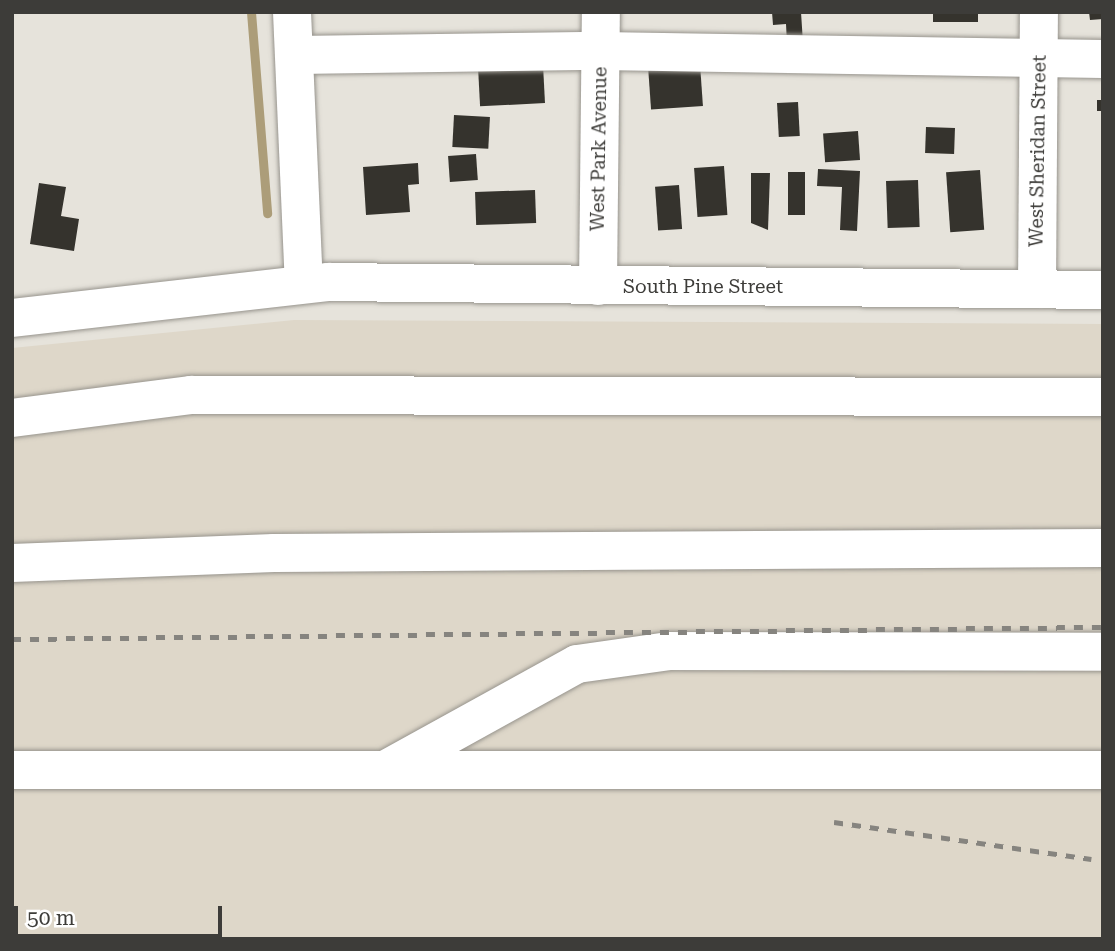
<!DOCTYPE html>
<style>
body{margin:0}
#map{position:relative;width:1115px;height:951px;overflow:hidden;background:#e6e3db;font-family:"Roboto Serif",serif}
div>[style]{position:absolute}
.built>*{inset:0;background:#ded7c9}
.stream>*{height:9px;margin:-4.5px;padding:0 4.5px;transform-origin:4.5px;border-radius:4.5px;background:#ac9d79}
.building>*{inset:0;background:#35332d;transform-origin:0 0}
.roads{filter:drop-shadow(0 0 2px #97948d) drop-shadow(0 0 2px #97948d)}
.minor>*{height:38px;margin:-19px;padding:0 19px;transform-origin:19px;border-radius:19px;background:#fff}
.rail>*{height:5px;margin-top:-2.5px;transform-origin:0;background:repeating-linear-gradient(90deg,#86847f 0 9px,transparent 0 18px)}
span{translate:-50% -50%;white-space:nowrap;text-align:center;line-height:1.15;-webkit-text-stroke:7px #fff;paint-order:stroke}
.street-label{font-size:19px;color:#3d3c39}
.frame{position:absolute;inset:0;border:14px solid #3d3c39;pointer-events:none}
.scale{position:absolute;left:14px;top:906px;width:208px;height:32px;box-sizing:border-box;border:4px solid #3d3c39;border-top:0;padding-left:9px;font-size:21px;line-height:24px;white-space:nowrap;color:#3d3c39;-webkit-text-stroke:5px #fff;paint-order:stroke}
</style>
<div id="map">
<div class="built">
<div style="clip-path:polygon(294px 320px,1103px 324px,1103px 939px,12px 939px,12px 348px)"></div>
</div>
<div class="stream">
<div style="left:251px;top:12px;width:202px;rotate:85.4deg"></div>
</div>
<div class="building">
<div style="clip-path:polygon(772px 12px,801px 12px,803px 43px,787px 44px,786px 24px,773px 25px)"></div>
<div style="left:933px;top:12px;width:45px;height:10px"></div>
<div style="clip-path:polygon(1089px 12px,1103px 12px,1103px 19px,1090px 20px)"></div>
<div style="left:700px;top:64px;width:42px;height:52px;rotate:86deg"></div>
<div style="left:543px;top:65px;width:38px;height:65px;rotate:87deg"></div>
<div style="left:1097px;top:100px;width:6px;height:11px"></div>
<div style="left:798px;top:102px;width:34px;height:21px;rotate:87deg"></div>
<div style="left:454px;top:115px;width:36px;height:32px;rotate:3deg"></div>
<div style="left:926px;top:127px;width:29px;height:26px;rotate:2deg"></div>
<div style="left:858px;top:131px;width:29px;height:35px;rotate:86deg"></div>
<div style="left:476px;top:154px;width:26px;height:28px;rotate:86deg"></div>
<div style="clip-path:polygon(418px 163px,419px 184px,408px 185px,410px 212px,366px 215px,363px 167px)"></div>
<div style="left:724px;top:166px;width:49px;height:30px;rotate:86deg"></div>
<div style="clip-path:polygon(818px 169px,860px 171px,857px 231px,840px 230px,842px 187px,817px 186px)"></div>
<div style="left:980px;top:170px;width:60px;height:34px;rotate:86deg"></div>
<div style="left:788px;top:172px;width:17px;height:43px"></div>
<div style="clip-path:polygon(751px 173px,770px 173px,768px 230px,751px 223px)"></div>
<div style="left:918px;top:180px;width:47px;height:32px;rotate:88deg"></div>
<div style="clip-path:polygon(39px 183px,66px 187px,61px 216px,79px 219px,74px 251px,30px 244px)"></div>
<div style="left:679px;top:185px;width:44px;height:24px;rotate:86deg"></div>
<div style="left:535px;top:190px;width:33px;height:60px;rotate:88deg"></div>
</div>
<div class="roads">
<div class="minor">
<div style="left:292px;top:12px;width:271px;rotate:87.5deg"></div>
<div style="left:296px;top:55px;width:304px;rotate:-0.8deg"></div>
<div style="left:600px;top:51px;width:503px;rotate:0.91deg"></div>
<div style="left:598px;top:286px;width:274px;rotate:-89.4deg"></div>
<div style="left:1037px;top:289px;width:277px;rotate:-89.6deg"></div>
<div style="left:12px;top:318px;width:318px;rotate:-6.5deg"></div>
<div style="left:328px;top:282px;width:775px;rotate:0.59deg"></div>
<div style="left:12px;top:418px;width:180px;rotate:-7.3deg"></div>
<div style="left:191px;top:395px;width:912px;rotate:0.13deg"></div>
<div style="left:12px;top:563px;width:262px;rotate:-2.2deg"></div>
<div style="left:274px;top:553px;width:829px;rotate:-0.35deg"></div>
<div style="left:12px;top:770px;width:1091px"></div>
<div style="left:385px;top:770px;width:219px;rotate:-28.9deg"></div>
<div style="left:577px;top:664px;width:94px;rotate:-8deg"></div>
<div style="left:670px;top:651px;width:433px;rotate:0.1deg"></div>
</div>
</div>
<div class="rail">
<div style="left:12px;top:639px;width:1091px;rotate:-0.63deg"></div>
<div style="left:834px;top:822px;width:260px;rotate:8.2deg"></div>
</div>
<div class="street-label">
<span style="left:599px;top:149px;rotate:-89deg">West Park Avenue</span>
<span style="left:1038px;top:151px;rotate:-89deg">West Sheridan Street</span>
<span style="left:703px;top:287px">South Pine Street</span>
</div>
<div class="frame"></div>
<div class="scale">50 m</div>
</div>
